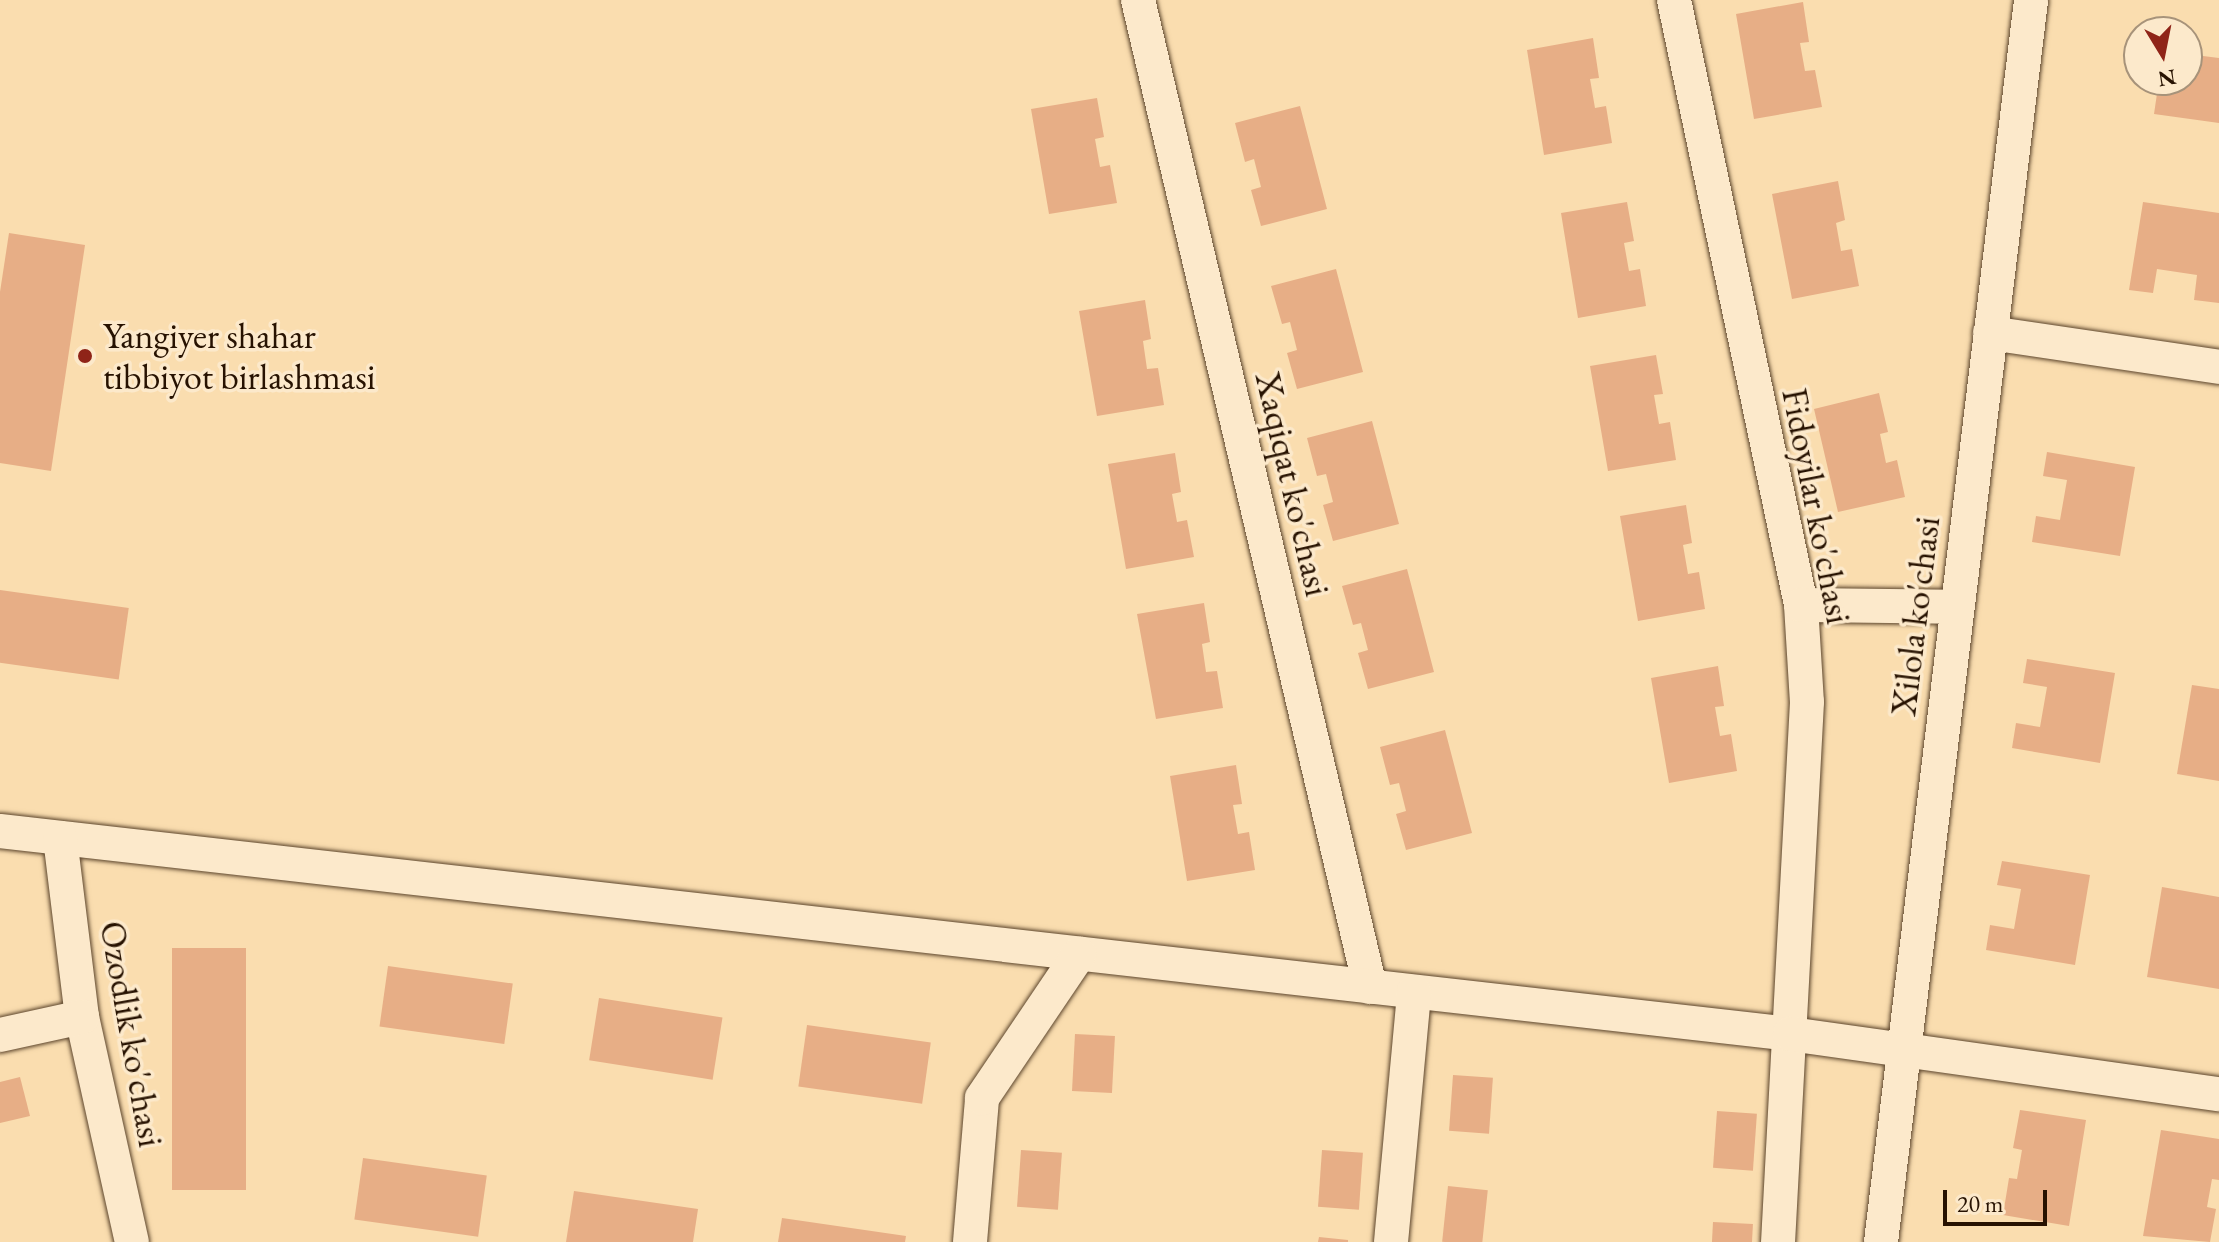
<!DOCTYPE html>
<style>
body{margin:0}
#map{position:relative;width:2219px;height:1242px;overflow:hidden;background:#faddaf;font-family:"EB Garamond",serif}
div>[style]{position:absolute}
.building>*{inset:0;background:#e7ae86;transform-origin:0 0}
.roads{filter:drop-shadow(0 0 2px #5c452c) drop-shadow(0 0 2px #5c452c)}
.street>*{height:34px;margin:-17px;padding:0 17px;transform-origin:17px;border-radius:17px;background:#fce9cb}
.dots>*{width:22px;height:22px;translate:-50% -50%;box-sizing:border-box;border:4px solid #fce9cb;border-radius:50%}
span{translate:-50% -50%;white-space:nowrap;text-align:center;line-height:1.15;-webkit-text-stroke:7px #fce9cb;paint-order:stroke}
.poi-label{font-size:36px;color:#271201}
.left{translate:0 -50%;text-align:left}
.street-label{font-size:36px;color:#271201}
.north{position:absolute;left:2123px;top:16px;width:80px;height:80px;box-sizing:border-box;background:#fce9cb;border:2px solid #a7937a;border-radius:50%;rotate:170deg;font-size:22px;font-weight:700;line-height:32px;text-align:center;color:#271201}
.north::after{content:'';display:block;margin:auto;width:28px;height:36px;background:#8f2418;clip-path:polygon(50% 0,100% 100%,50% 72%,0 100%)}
.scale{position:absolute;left:1943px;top:1190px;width:104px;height:36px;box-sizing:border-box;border:4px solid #271201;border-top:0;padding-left:10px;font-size:24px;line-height:28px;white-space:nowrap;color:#271201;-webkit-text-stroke:6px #fce9cb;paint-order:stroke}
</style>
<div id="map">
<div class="building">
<div style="clip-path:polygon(1803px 2px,1809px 42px,1800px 43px,1805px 71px,1815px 70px,1822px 107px,1754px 119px,1736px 14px)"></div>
<div style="clip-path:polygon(2167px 26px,2191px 29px,2189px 46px,2187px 32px,2166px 32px)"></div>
<div style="clip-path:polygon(1593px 38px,1599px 78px,1590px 79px,1595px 108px,1606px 106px,1612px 143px,1544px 155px,1527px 50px)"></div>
<div style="clip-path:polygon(2187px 54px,2219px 58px,2219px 123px,2154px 114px,2159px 80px,2187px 80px)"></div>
<div style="clip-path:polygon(1097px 98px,1104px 137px,1095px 139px,1100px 167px,1110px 165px,1117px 203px,1049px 214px,1031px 109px)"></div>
<div style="clip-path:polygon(1300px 106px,1327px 209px,1261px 226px,1251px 190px,1261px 187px,1254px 159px,1245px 162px,1235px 123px)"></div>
<div style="clip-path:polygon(1838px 181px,1845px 220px,1836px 223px,1841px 251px,1852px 249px,1859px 286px,1792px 299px,1772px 194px)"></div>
<div style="clip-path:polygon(1627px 202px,1634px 241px,1624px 243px,1629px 271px,1640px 269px,1646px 306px,1578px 318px,1561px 213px)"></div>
<div style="clip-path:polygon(2143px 202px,2219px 213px,2219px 303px,2194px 300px,2197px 275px,2157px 269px,2153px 293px,2129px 290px)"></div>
<div style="clip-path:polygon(9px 233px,85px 245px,51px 471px,0 463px,0 292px)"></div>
<div style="clip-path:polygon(1336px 269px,1363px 372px,1297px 389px,1287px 353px,1297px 350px,1290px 322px,1282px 324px,1271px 286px)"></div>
<div style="clip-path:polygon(1145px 300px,1151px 339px,1143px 341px,1147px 369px,1158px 368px,1164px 405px,1097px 416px,1079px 311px)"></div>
<div style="clip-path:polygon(1656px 355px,1663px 394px,1654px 395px,1659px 424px,1670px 422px,1676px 460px,1608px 471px,1590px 366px)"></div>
<div style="clip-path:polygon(1879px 393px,1888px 432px,1880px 434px,1886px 463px,1897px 460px,1905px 497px,1838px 512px,1814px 409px)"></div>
<div style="clip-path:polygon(1372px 421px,1399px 524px,1333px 541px,1323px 505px,1333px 502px,1326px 474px,1317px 476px,1307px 438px)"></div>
<div style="clip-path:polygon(2047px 452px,2135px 467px,2120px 556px,2032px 542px,2036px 516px,2060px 520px,2067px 480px,2043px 476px)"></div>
<div style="clip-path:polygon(1175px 453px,1181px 492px,1172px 494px,1177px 522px,1187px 520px,1194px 557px,1126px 569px,1108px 464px)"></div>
<div style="clip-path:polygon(1686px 505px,1692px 543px,1683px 545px,1688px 574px,1699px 572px,1705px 609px,1638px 621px,1620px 516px)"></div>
<div style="clip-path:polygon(1407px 569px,1434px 672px,1368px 689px,1358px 653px,1368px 650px,1361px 623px,1353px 625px,1342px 586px)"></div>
<div style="left:0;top:590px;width:130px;height:72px;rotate:8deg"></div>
<div style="clip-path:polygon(1204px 603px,1210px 642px,1202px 644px,1206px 672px,1217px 671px,1223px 708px,1156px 719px,1137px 614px)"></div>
<div style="clip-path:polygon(2027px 659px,2115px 673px,2100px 763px,2012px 748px,2016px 723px,2040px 727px,2047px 687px,2023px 683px)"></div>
<div style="clip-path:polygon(1718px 666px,1724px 706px,1715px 707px,1720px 736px,1731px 734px,1737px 771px,1669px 783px,1651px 678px)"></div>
<div style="clip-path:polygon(2192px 685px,2219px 689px,2219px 781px,2177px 774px)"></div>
<div style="clip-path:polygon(1445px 730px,1472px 833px,1406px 850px,1396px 814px,1406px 811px,1399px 783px,1390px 785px,1380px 747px)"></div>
<div style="clip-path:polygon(1236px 765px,1242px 804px,1233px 805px,1238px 834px,1249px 832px,1255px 870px,1187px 881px,1170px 776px)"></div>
<div style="clip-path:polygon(2002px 861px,2090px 875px,2075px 965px,1986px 950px,1990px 925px,2014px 929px,2021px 889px,1997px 885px)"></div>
<div style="clip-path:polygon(2162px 887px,2219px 897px,2219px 989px,2147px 977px)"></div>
<div style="left:172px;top:948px;width:74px;height:242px"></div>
<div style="left:388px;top:966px;width:126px;height:61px;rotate:8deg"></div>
<div style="left:599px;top:998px;width:125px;height:63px;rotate:9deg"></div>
<div style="left:807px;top:1025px;width:125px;height:62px;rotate:8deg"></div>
<div style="left:1075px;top:1034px;width:40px;height:57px;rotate:3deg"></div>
<div style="left:1453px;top:1075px;width:40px;height:56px;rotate:4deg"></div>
<div style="clip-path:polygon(20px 1077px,30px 1116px,0 1123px,0 1082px)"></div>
<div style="clip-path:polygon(2020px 1110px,2086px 1120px,2069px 1226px,2003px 1215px,2009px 1178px,2017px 1179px,2022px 1150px,2013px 1148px)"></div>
<div style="left:1717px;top:1111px;width:40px;height:57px;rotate:4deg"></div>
<div style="clip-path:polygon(2161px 1130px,2219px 1139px,2219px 1180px,2212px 1179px,2207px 1207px,2216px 1209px,2210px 1242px,2143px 1236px)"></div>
<div style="left:1021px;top:1150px;width:41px;height:57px;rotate:4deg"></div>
<div style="left:1322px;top:1150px;width:41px;height:57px;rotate:4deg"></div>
<div style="left:363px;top:1158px;width:125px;height:62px;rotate:8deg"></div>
<div style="left:1448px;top:1186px;width:40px;height:56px;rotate:6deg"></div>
<div style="clip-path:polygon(574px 1191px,698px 1209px,693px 1242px,566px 1242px)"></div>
<div style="clip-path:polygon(782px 1218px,906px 1236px,905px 1242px,778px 1242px)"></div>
<div style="left:1713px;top:1222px;width:40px;height:20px;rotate:3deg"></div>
<div style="clip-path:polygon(1319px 1237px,1348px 1240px,1348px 1242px,1318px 1242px)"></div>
</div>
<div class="roads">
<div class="street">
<div style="left:1138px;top:0;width:1014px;rotate:76.77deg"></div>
<div style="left:1674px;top:0;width:618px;rotate:78.14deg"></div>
<div style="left:1801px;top:605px;width:97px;rotate:86.5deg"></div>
<div style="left:1807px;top:702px;width:541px;rotate:93.07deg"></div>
<div style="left:1990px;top:333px;width:232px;rotate:8.4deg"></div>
<div style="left:1801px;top:605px;width:156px;rotate:0.7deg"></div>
<div style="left:0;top:831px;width:1801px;rotate:6.47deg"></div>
<div style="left:1790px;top:1034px;width:433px;rotate:8deg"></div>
<div style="left:60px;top:838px;width:180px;rotate:83deg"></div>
<div style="left:82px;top:1017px;width:230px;rotate:77.5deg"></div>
<div style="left:0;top:1035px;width:84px;rotate:-12.4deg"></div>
<div style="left:970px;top:1242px;width:144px;rotate:-85.2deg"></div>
<div style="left:982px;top:1098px;width:174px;rotate:-56deg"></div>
<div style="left:1391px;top:1242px;width:251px;rotate:-84.7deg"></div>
<div style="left:1881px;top:1242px;width:1251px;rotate:-83.11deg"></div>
</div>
</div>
<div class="dots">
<div style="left:85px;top:356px;background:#8f2418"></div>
</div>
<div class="poi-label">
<span class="left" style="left:103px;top:356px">Yangiyer shahar<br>tibbiyot birlashmasi</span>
</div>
<div class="street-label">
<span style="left:1293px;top:484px;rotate:77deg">Xaqiqat ko'chasi</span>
<span style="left:1817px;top:506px;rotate:79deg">Fidoyilar ko'chasi</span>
<span style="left:1915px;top:616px;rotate:-83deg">Xilola ko'chasi</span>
<span style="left:132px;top:1034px;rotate:80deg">Ozodlik ko'chasi</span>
</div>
<div class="north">N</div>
<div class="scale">20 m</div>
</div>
